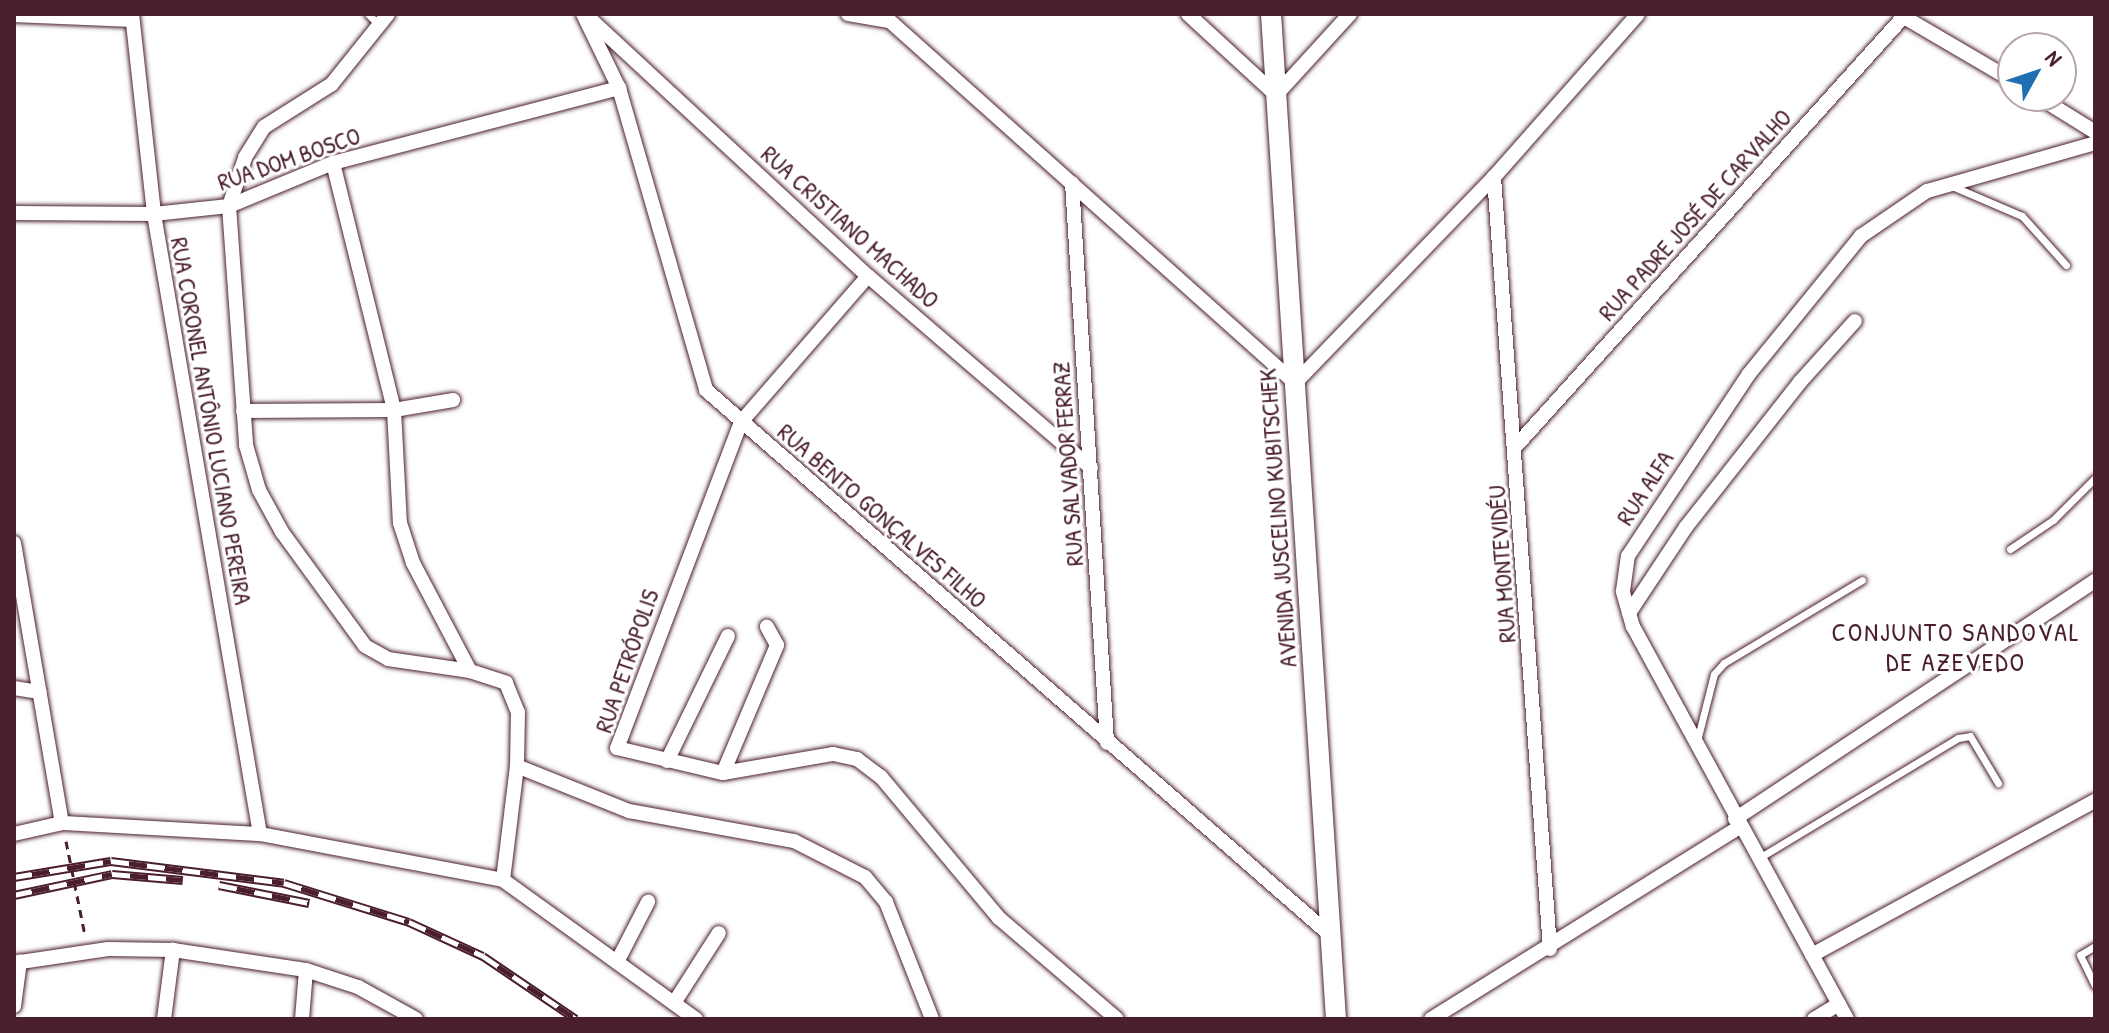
<!DOCTYPE html>
<meta charset="utf-8">
<style>
body{margin:0}
#map{position:relative;width:2109px;height:1033px;overflow:hidden;background:#fff;font-family:"Patrick Hand",sans-serif}
div>[style]{position:absolute}
.path>*{height:3px;margin-top:-1.5px;transform-origin:0;background:repeating-linear-gradient(90deg,#4a1f2b 0 8px,transparent 0 14px)}
.roads{filter:drop-shadow(0 0 2px #4a1f2b) drop-shadow(0 0 2px #4a1f2b)}
.lane>*{height:7px;margin:-3.5px;padding:0 3.5px;transform-origin:3.5px;border-radius:3.5px;background:#fff}
.street>*{height:14px;margin:-7px;padding:0 7px;transform-origin:7px;border-radius:7px;background:#fff}
.secondary>*{height:20px;margin:-10px;padding:0 10px;transform-origin:10px;border-radius:10px;background:#fff}
.rail>*{height:9px;margin-top:-4.5px;transform-origin:0;background:repeating-linear-gradient(90deg,#fff 0 18px,#4a1f2b 0 36px);box-sizing:border-box;border-block:2px solid #4a1f2b}
span{translate:-50% -50%;white-space:nowrap;text-align:center;line-height:1.15;-webkit-text-stroke:6px #fff;paint-order:stroke}
.street-label{font-size:24px;color:#4a1f2b}
.neighbourhood-label{font-size:26px;color:#4a1f2b;letter-spacing:2px}
.frame{position:absolute;inset:0;border:16px solid #4a1f2b;pointer-events:none}
.north{position:absolute;left:1997px;top:32px;width:80px;height:80px;box-sizing:border-box;background:#fff;border:2px solid #b7a5aa;border-radius:50%;rotate:50deg;font-size:22px;font-weight:700;line-height:32px;text-align:center;color:#4a1f2b}
.north::after{content:'';display:block;margin:auto;width:28px;height:36px;background:#1f6fb2;clip-path:polygon(50% 0,100% 100%,50% 72%,0 100%)}
</style>
<div id="map">
<div class="path">
<div style="left:66px;top:841px;width:96px;rotate:78.6deg"></div>
</div>
<div class="roads">
<div class="lane">
<div style="left:368px;top:14px;width:16px;rotate:45deg"></div>
<div style="left:1952px;top:186px;width:76px;rotate:23.2deg"></div>
<div style="left:2022px;top:216px;width:66px;rotate:48.1deg"></div>
<div style="left:2010px;top:549px;width:52px;rotate:-34deg"></div>
<div style="left:2053px;top:520px;width:59px;rotate:-45deg"></div>
<div style="left:1697px;top:741px;width:69px;rotate:-75.8deg"></div>
<div style="left:1714px;top:674px;width:15px;rotate:-48deg"></div>
<div style="left:1724px;top:663px;width:161px;rotate:-31deg"></div>
<div style="left:1759px;top:858px;width:232px;rotate:-31.1deg"></div>
<div style="left:1958px;top:738px;width:12px;rotate:-9deg"></div>
<div style="left:1970px;top:736px;width:55px;rotate:59.2deg"></div>
<div style="left:2095px;top:946px;width:17px;rotate:149deg"></div>
<div style="left:2080px;top:955px;width:34px;rotate:64deg"></div>
</div>
<div class="street">
<div style="left:132px;top:14px;width:201px;rotate:83.7deg"></div>
<div style="left:154px;top:214px;width:629px;rotate:80.3deg"></div>
<div style="left:388px;top:14px;width:90px;rotate:128.7deg"></div>
<div style="left:332px;top:84px;width:80px;rotate:147.7deg"></div>
<div style="left:264px;top:127px;width:36px;rotate:122deg"></div>
<div style="left:245px;top:158px;width:51px;rotate:108.4deg"></div>
<div style="left:229px;top:206px;width:240px;rotate:85.9deg"></div>
<div style="left:246px;top:445px;width:47px;rotate:73.9deg"></div>
<div style="left:259px;top:490px;width:48px;rotate:61.3deg"></div>
<div style="left:282px;top:532px;width:141px;rotate:53.9deg"></div>
<div style="left:365px;top:646px;width:26px;rotate:29deg"></div>
<div style="left:388px;top:659px;width:83px;rotate:8.3deg"></div>
<div style="left:470px;top:671px;width:38px;rotate:18deg"></div>
<div style="left:506px;top:683px;width:31px;rotate:68deg"></div>
<div style="left:518px;top:712px;width:54px;rotate:91.1deg"></div>
<div style="left:517px;top:766px;width:121px;rotate:21.9deg"></div>
<div style="left:629px;top:811px;width:168px;rotate:10.3deg"></div>
<div style="left:794px;top:841px;width:80px;rotate:26.9deg"></div>
<div style="left:865px;top:877px;width:33px;rotate:50deg"></div>
<div style="left:886px;top:902px;width:126px;rotate:68.5deg"></div>
<div style="left:583px;top:14px;width:82px;rotate:64.1deg"></div>
<div style="left:619px;top:88px;width:314px;rotate:73.9deg"></div>
<div style="left:706px;top:390px;width:828px;rotate:41.13deg"></div>
<div style="left:848px;top:14px;width:42px;rotate:9.7deg"></div>
<div style="left:882px;top:14px;width:554px;rotate:41.78deg"></div>
<div style="left:1295px;top:383px;width:286px;rotate:-46deg"></div>
<div style="left:1494px;top:177px;width:217px;rotate:-48.5deg"></div>
<div style="left:1188px;top:14px;width:120px;rotate:42.6deg"></div>
<div style="left:1276px;top:95px;width:110px;rotate:-47.6deg"></div>
<div style="left:14px;top:15px;width:118px;rotate:2.4deg"></div>
<div style="left:588px;top:17px;width:381px;rotate:42.8deg"></div>
<div style="left:868px;top:276px;width:294px;rotate:40.7deg"></div>
<div style="left:1904px;top:17px;width:126px;rotate:30.4deg"></div>
<div style="left:2037px;top:96px;width:68px;rotate:31.8deg"></div>
<div style="left:333px;top:163px;width:254px;rotate:76.1deg"></div>
<div style="left:394px;top:410px;width:113px;rotate:87deg"></div>
<div style="left:400px;top:523px;width:42px;rotate:72deg"></div>
<div style="left:413px;top:563px;width:122px;rotate:62.2deg"></div>
<div style="left:1494px;top:177px;width:774px;rotate:85.85deg"></div>
<div style="left:1072px;top:183px;width:561px;rotate:86.42deg"></div>
<div style="left:14px;top:213px;width:140px;rotate:0.4deg"></div>
<div style="left:154px;top:214px;width:75px;rotate:-6.1deg"></div>
<div style="left:229px;top:206px;width:113px;rotate:-22.5deg"></div>
<div style="left:333px;top:163px;width:296px;rotate:-14.7deg"></div>
<div style="left:868px;top:276px;width:194px;rotate:131deg"></div>
<div style="left:741px;top:422px;width:349px;rotate:110.8deg"></div>
<div style="left:617px;top:748px;width:109px;rotate:13.3deg"></div>
<div style="left:723px;top:773px;width:112px;rotate:-9.8deg"></div>
<div style="left:833px;top:754px;width:25px;rotate:12deg"></div>
<div style="left:857px;top:759px;width:30px;rotate:37deg"></div>
<div style="left:881px;top:777px;width:184px;rotate:50.1deg"></div>
<div style="left:999px;top:918px;width:155px;rotate:40.6deg"></div>
<div style="left:243px;top:411px;width:151px;rotate:-0.4deg"></div>
<div style="left:394px;top:410px;width:60px;rotate:-9.6deg"></div>
<div style="left:1516px;top:446px;width:582px;rotate:-47.92deg"></div>
<div style="left:14px;top:543px;width:284px;rotate:80.3deg"></div>
<div style="left:1629px;top:613px;width:103px;rotate:-56.5deg"></div>
<div style="left:1686px;top:527px;width:184px;rotate:-51.8deg"></div>
<div style="left:1800px;top:382px;width:82px;rotate:-48deg"></div>
<div style="left:14px;top:688px;width:26px;rotate:9deg"></div>
<div style="left:667px;top:761px;width:139px;rotate:-64deg"></div>
<div style="left:723px;top:773px;width:139px;rotate:-67.1deg"></div>
<div style="left:777px;top:645px;width:21px;rotate:-119deg"></div>
<div style="left:1735px;top:819px;width:432px;rotate:-33.5deg"></div>
<div style="left:14px;top:834px;width:49px;rotate:-12.9deg"></div>
<div style="left:62px;top:823px;width:198px;rotate:3.2deg"></div>
<div style="left:260px;top:834px;width:247px;rotate:10.7deg"></div>
<div style="left:503px;top:880px;width:238px;rotate:35.8deg"></div>
<div style="left:503px;top:880px;width:115px;rotate:-83deg"></div>
<div style="left:1812px;top:955px;width:322px;rotate:-28.6deg"></div>
<div style="left:617px;top:962px;width:68px;rotate:-62.7deg"></div>
<div style="left:14px;top:963px;width:95px;rotate:-8.5deg"></div>
<div style="left:108px;top:949px;width:65px;rotate:0.9deg"></div>
<div style="left:173px;top:950px;width:134px;rotate:8.6deg"></div>
<div style="left:306px;top:970px;width:55px;rotate:18.1deg"></div>
<div style="left:358px;top:987px;width:66px;rotate:28.9deg"></div>
<div style="left:674px;top:1003px;width:83px;rotate:-57.3deg"></div>
<div style="left:14px;top:1006px;width:45px;rotate:-82.4deg"></div>
<div style="left:164px;top:1019px;width:70px;rotate:-82.6deg"></div>
<div style="left:302px;top:1019px;width:49px;rotate:-85.3deg"></div>
<div style="left:1431px;top:1019px;width:363px;rotate:-31.9deg"></div>
<div style="left:1814px;top:1019px;width:29px;rotate:-31deg"></div>
<div style="left:1847px;top:1019px;width:447px;rotate:-118.6deg"></div>
<div style="left:1633px;top:627px;width:37px;rotate:-106deg"></div>
<div style="left:1623px;top:591px;width:35px;rotate:-82deg"></div>
<div style="left:1628px;top:556px;width:219px;rotate:-56.4deg"></div>
<div style="left:1749px;top:374px;width:178px;rotate:-50.9deg"></div>
<div style="left:1861px;top:236px;width:80px;rotate:-34.3deg"></div>
<div style="left:1927px;top:191px;width:175px;rotate:-15.9deg"></div>
</div>
<div class="secondary">
<div style="left:1271px;top:14px;width:1007px;rotate:86.3deg"></div>
</div>
</div>
<div class="rail">
<div style="left:14px;top:877px;width:98px;rotate:-9.4deg"></div>
<div style="left:111px;top:861px;width:174px;rotate:7.2deg"></div>
<div style="left:284px;top:883px;width:131px;rotate:17.3deg"></div>
<div style="left:409px;top:922px;width:81px;rotate:24.7deg"></div>
<div style="left:483px;top:956px;width:112px;rotate:34.1deg"></div>
<div style="left:219px;top:885px;width:92px;rotate:11.3deg"></div>
<div style="left:14px;top:895px;width:100px;rotate:-12.1deg"></div>
<div style="left:112px;top:874px;width:71px;rotate:4.8deg"></div>
</div>
<div class="street-label">
<span style="left:289px;top:159px;rotate:-19deg">RUA DOM BOSCO</span>
<span style="left:1695px;top:215px;rotate:-48deg">RUA PADRE JOSÉ DE CARVALHO</span>
<span style="left:850px;top:227px;rotate:42deg">RUA CRISTIANO MACHADO</span>
<span style="left:211px;top:421px;rotate:80deg">RUA CORONEL ANTÔNIO LUCIANO PEREIRA</span>
<span style="left:1068px;top:464px;rotate:-94deg">RUA SALVADOR FERRAZ</span>
<span style="left:1645px;top:488px;rotate:-57deg">RUA ALFA</span>
<span style="left:882px;top:516px;rotate:41deg">RUA BENTO GONÇALVES FILHO</span>
<span style="left:1278px;top:518px;rotate:-94deg">AVENIDA JUSCELINO KUBITSCHEK</span>
<span style="left:1502px;top:564px;rotate:-94deg">RUA MONTEVIDÉU</span>
<span style="left:627px;top:661px;rotate:-71deg">RUA PETRÓPOLIS</span>
</div>
<div class="neighbourhood-label">
<span style="left:1956px;top:647px">CONJUNTO SANDOVAL<br>DE AZEVEDO</span>
</div>
<div class="frame"></div>
<div class="north">N</div>
</div>
